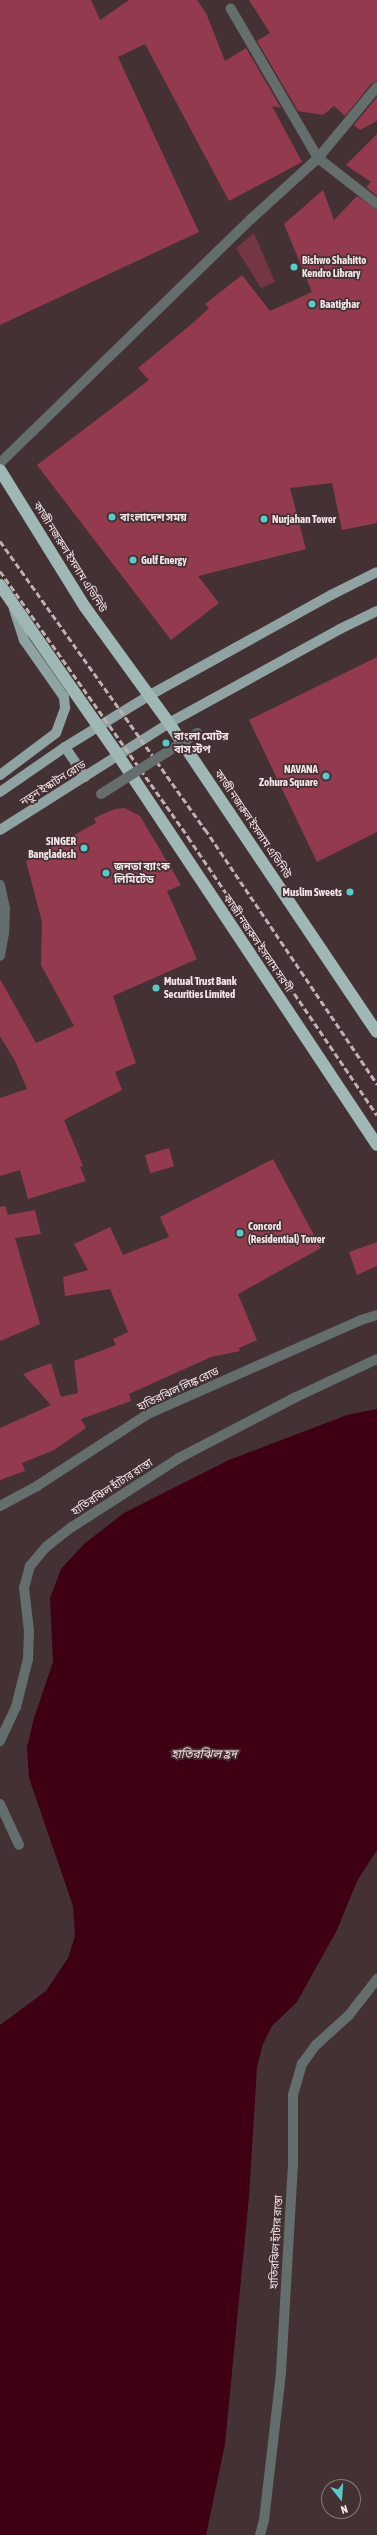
<!DOCTYPE html>
<meta charset="utf-8">
<style>
body{margin:0}
#map{position:relative;width:377px;height:2535px;overflow:hidden;background:#443134;font-family:"Asap Condensed","Noto Sans Bengali",sans-serif}
div>[style]{position:absolute}
.green>*{inset:0;background:#733642}
.water>*{inset:0;background:#3e0012}
.building>*{inset:0;background:#933a4e;transform-origin:0 0}
.minor>*{height:10px;margin:-5px;padding:0 5px;transform-origin:5px;border-radius:5px;background:#646e6d}
.major>*{height:10px;margin:-5px;padding:0 5px;transform-origin:5px;border-radius:5px;background:#8fa3a2}
.highway>*{height:12px;margin:-6px;padding:0 6px;transform-origin:6px;border-radius:6px;background:#9fb8b6}
.rail>*{height:3px;margin-top:-1.5px;transform-origin:0;background:repeating-linear-gradient(90deg,#bfb1b3 0 6px,transparent 0 9px)}
.minor-bridge>*{height:10px;margin:-5px;padding:0 5px;transform-origin:5px;border-radius:5px;background:#646e6d}
.dots>*{width:11px;height:11px;translate:-50% -50%;box-sizing:border-box;border:2px solid #443134;border-radius:50%}
span{translate:-50% -50%;white-space:nowrap;text-align:center;line-height:1.15;-webkit-text-stroke:3.5px #443134;paint-order:stroke}
.poi-label{font-size:11px;color:#f1e5e7;font-weight:700}
.left{translate:0 -50%;text-align:left}
.right{translate:-100% -50%;text-align:right}
.street-label{font-size:11px;color:#f1e5e7}
.water-label{font-size:12px;color:#f5dadd;font-style:italic}
.north{position:absolute;left:321px;top:2479px;width:40px;height:40px;box-sizing:border-box;background:#443134;border:1px solid #89797c;border-radius:50%;rotate:163deg;font-size:11px;font-weight:700;line-height:16px;text-align:center;color:#f1e5e7}
.north::after{content:'';display:block;margin:auto;width:14px;height:18px;background:#54cdc8;clip-path:polygon(50% 0,100% 100%,50% 72%,0 100%)}
</style>
<div id="map">
<div class="green">
<div style="clip-path:polygon(254px 233px,275px 282px,261px 288px,236px 248px)"></div>
</div>
<div class="water">
<div style="clip-path:polygon(377px 1409px,377px 1850px,357px 1881px,337px 1930px,297px 2002px,272px 2026px,263px 2044px,257px 2067px,249px 2197px,225px 2444px,206px 2535px,0 2535px,0 2025px,46px 1991px,68px 1958px,75px 1936px,73px 1906px,29px 1778px,27px 1747px,34px 1718px,53px 1662px,50px 1598px,61px 1569px,84px 1544px,124px 1513px,229px 1460px,347px 1415px)"></div>
</div>
<div class="building">
<div style="clip-path:polygon(0 0,91px 0,100px 20px,129px 0,197px 0,206px 13px,225px 61px,246px 48px,281px 108px,272px 106px,302px 162px,229px 201px,145px 44px,118px 57px,199px 232px,0 325px)"></div>
<div style="clip-path:polygon(249px 0,377px 0,377px 81px,372px 83px,345px 116px,334px 106px,323px 115px,298px 111px,257px 41px,270px 33px)"></div>
<div style="clip-path:polygon(377px 97px,377px 121px,360px 130px,354px 125px)"></div>
<div style="clip-path:polygon(377px 134px,377px 196px,366px 187px,371px 182px,346px 165px)"></div>
<div style="clip-path:polygon(323px 190px,334px 220px,357px 196px,377px 210px,377px 523px,342px 530px,332px 483px,290px 488px,306px 549px,198px 576px,219px 603px,171px 640px,37px 465px,149px 380px,138px 368px,194px 322px,209px 308px,205px 304px,242px 275px,270px 311px,312px 292px,284px 224px)"></div>
<div style="clip-path:polygon(377px 657px,377px 832px,317px 862px,249px 720px)"></div>
<div style="clip-path:polygon(125px 808px,140px 816px,181px 885px,167px 891px,197px 959px,113px 996px,136px 1063px,115px 1072px,122px 1090px,64px 1120px,83px 1166px,80px 1167px,86px 1181px,28px 1199px,20px 1170px,0 1176px,0 1098px,27px 1089px,15px 1061px,0 1036px,0 979px,36px 1043px,74px 1026px,41px 965px,42px 922px,26px 861px,96px 823px,94px 818px,115px 809px)"></div>
<div style="left:169px;top:1148px;width:19px;height:25px;rotate:74deg"></div>
<div style="clip-path:polygon(273px 1159px,321px 1248px,238px 1294px,257px 1340px,239px 1348px,240px 1351px,211px 1357px,129px 1394px,131px 1401px,81px 1419px,86px 1428px,54px 1450px,22px 1463px,25px 1471px,0 1480px,0 1428px,51px 1405px,23px 1374px,51px 1363px,61px 1397px,78px 1393px,74px 1361px,116px 1345px,113px 1339px,128px 1332px,110px 1289px,65px 1296px,63px 1277px,88px 1270px,74px 1244px,110px 1227px,123px 1255px,169px 1237px,160px 1217px)"></div>
<div style="clip-path:polygon(5px 1206px,8px 1215px,35px 1210px,41px 1234px,15px 1238px,40px 1324px,0 1341px,0 1207px)"></div>
<div style="clip-path:polygon(377px 1242px,377px 1266px,357px 1275px,349px 1252px)"></div>
</div>
<div class="minor">
<div style="left:377px;top:87px;width:92px;rotate:129.7deg"></div>
<div style="left:318px;top:158px;width:75px;rotate:37.9deg"></div>
<div style="left:0;top:463px;width:350px;rotate:-44.2deg"></div>
<div style="left:251px;top:219px;width:91px;rotate:-42.3deg"></div>
<div style="left:318px;top:158px;width:173px;rotate:-120.3deg"></div>
<div style="left:0;top:885px;width:25px;rotate:78deg"></div>
<div style="left:5px;top:909px;width:24px;rotate:92deg"></div>
<div style="left:4px;top:933px;width:23px;rotate:100deg"></div>
<div style="left:0;top:1506px;width:42px;rotate:-28.4deg"></div>
<div style="left:37px;top:1486px;width:132px;rotate:-33deg"></div>
<div style="left:148px;top:1414px;width:233px;rotate:-23.8deg"></div>
<div style="left:361px;top:1320px;width:17px;rotate:-17deg"></div>
<div style="left:0;top:1741px;width:38px;rotate:-65deg"></div>
<div style="left:16px;top:1707px;width:49px;rotate:-76deg"></div>
<div style="left:28px;top:1659px;width:28px;rotate:-88deg"></div>
<div style="left:29px;top:1631px;width:43px;rotate:-96.6deg"></div>
<div style="left:24px;top:1588px;width:23px;rotate:-75deg"></div>
<div style="left:30px;top:1566px;width:25px;rotate:-50deg"></div>
<div style="left:46px;top:1547px;width:33px;rotate:-38deg"></div>
<div style="left:72px;top:1527px;width:127px;rotate:-32.8deg"></div>
<div style="left:179px;top:1458px;width:132px;rotate:-27.5deg"></div>
<div style="left:296px;top:1397px;width:89px;rotate:-25.1deg"></div>
<div style="left:0;top:1804px;width:45px;rotate:65.1deg"></div>
<div style="left:260px;top:2535px;width:16px;rotate:-75deg"></div>
<div style="left:264px;top:2520px;width:149px;rotate:-83.4deg"></div>
<div style="left:281px;top:2372px;width:211px;rotate:-86.7deg"></div>
<div style="left:293px;top:2161px;width:66px;rotate:-90deg"></div>
<div style="left:293px;top:2095px;width:32px;rotate:-74deg"></div>
<div style="left:302px;top:2064px;width:24px;rotate:-54deg"></div>
<div style="left:316px;top:2045px;width:45px;rotate:-42.3deg"></div>
<div style="left:349px;top:2015px;width:46px;rotate:-52.1deg"></div>
</div>
<div class="major">
<div style="left:65px;top:747px;width:36px;rotate:56deg"></div>
<div style="left:0;top:775px;width:70px;rotate:-36.9deg"></div>
<div style="left:56px;top:733px;width:27px;rotate:-70deg"></div>
<div style="left:65px;top:708px;width:11px;rotate:-95deg"></div>
<div style="left:64px;top:697px;width:70px;rotate:-125.1deg"></div>
<div style="left:24px;top:640px;width:33px;rotate:-108deg"></div>
<div style="left:0;top:792px;width:79px;rotate:-34.7deg"></div>
<div style="left:65px;top:747px;width:100px;rotate:-31.5deg"></div>
<div style="left:150px;top:695px;width:207px;rotate:-28.9deg"></div>
<div style="left:331px;top:595px;width:51px;rotate:-26.6deg"></div>
<div style="left:0;top:830px;width:200px;rotate:-32.3deg"></div>
<div style="left:169px;top:723px;width:195px;rotate:-28.8deg"></div>
<div style="left:340px;top:629px;width:41px;rotate:-25.9deg"></div>
</div>
<div class="highway">
<div style="left:0;top:470px;width:161px;rotate:58.2deg"></div>
<div style="left:85px;top:607px;width:143px;rotate:54.1deg"></div>
<div style="left:169px;top:723px;width:372px;rotate:56.1deg"></div>
<div style="left:0;top:585px;width:207px;rotate:55.2deg"></div>
<div style="left:118px;top:755px;width:468px;rotate:56.4deg"></div>
</div>
<div class="rail">
<div style="left:0;top:541px;width:354px;rotate:54.6deg"></div>
<div style="left:205px;top:829px;width:308px;rotate:56deg"></div>
<div style="left:0;top:571px;width:326px;rotate:54.7deg"></div>
<div style="left:188px;top:837px;width:336px;rotate:55.8deg"></div>
</div>
<div class="minor-bridge">
<div style="left:101px;top:794px;width:114px;rotate:-32.4deg"></div>
</div>
<div class="dots">
<div style="left:294px;top:267px;background:#54cdc8"></div>
<div style="left:312px;top:304px;background:#54cdc8"></div>
<div style="left:112px;top:517px;background:#54cdc8"></div>
<div style="left:264px;top:519px;background:#54cdc8"></div>
<div style="left:133px;top:560px;background:#54cdc8"></div>
<div style="left:166px;top:743px;background:#54cdc8"></div>
<div style="left:326px;top:776px;background:#54cdc8"></div>
<div style="left:84px;top:848px;background:#54cdc8"></div>
<div style="left:106px;top:873px;background:#54cdc8"></div>
<div style="left:350px;top:892px;background:#54cdc8"></div>
<div style="left:156px;top:988px;background:#54cdc8"></div>
<div style="left:240px;top:1233px;background:#54cdc8"></div>
</div>
<div class="poi-label">
<span class="left" style="left:302px;top:267px">Bishwo Shahitto<br>Kendro Library</span>
<span class="left" style="left:320px;top:304px">Baatighar</span>
<span class="left" style="left:120px;top:517px">বাংলাদেশ সময়</span>
<span class="left" style="left:272px;top:519px">Nurjahan Tower</span>
<span class="left" style="left:141px;top:560px">Gulf Energy</span>
<span class="left" style="left:174px;top:743px">বাংলা মোটর<br>বাস স্টপ</span>
<span class="right" style="left:318px;top:776px">NAVANA<br>Zohura Square</span>
<span class="right" style="left:76px;top:848px">SINGER<br>Bangladesh</span>
<span class="left" style="left:114px;top:873px">জনতা ব্যাংক<br>লিমিটেড</span>
<span class="right" style="left:342px;top:892px">Muslim Sweets</span>
<span class="left" style="left:164px;top:988px">Mutual Trust Bank<br>Securities Limited</span>
<span class="left" style="left:248px;top:1233px">Concord<br>(Residential) Tower</span>
</div>
<div class="street-label">
<span style="left:70px;top:557px;rotate:58deg">কাজী নজরুল ইসলাম এভিনিউ</span>
<span style="left:53px;top:783px;rotate:-32deg">নতুন ইস্কাটন রোড</span>
<span style="left:253px;top:824px;rotate:56deg">কাজী নজরুল ইসলাম এভিনিউ</span>
<span style="left:258px;top:943px;rotate:56deg">কাজী নজরুল ইসলাম সরণী</span>
<span style="left:178px;top:1389px;rotate:-25deg">হাতিরঝিল লিঙ্ক রোড</span>
<span style="left:112px;top:1487px;rotate:-33deg">হাতিরঝিল হাঁটার রাস্তা</span>
<span style="left:276px;top:2242px;rotate:-87deg">হাতিরঝিল হাঁটার রাস্তা</span>
</div>
<div class="water-label">
<span style="left:204px;top:1755px">হাতিরঝিল হ্রদ</span>
</div>
<div class="north">N</div>
</div>
